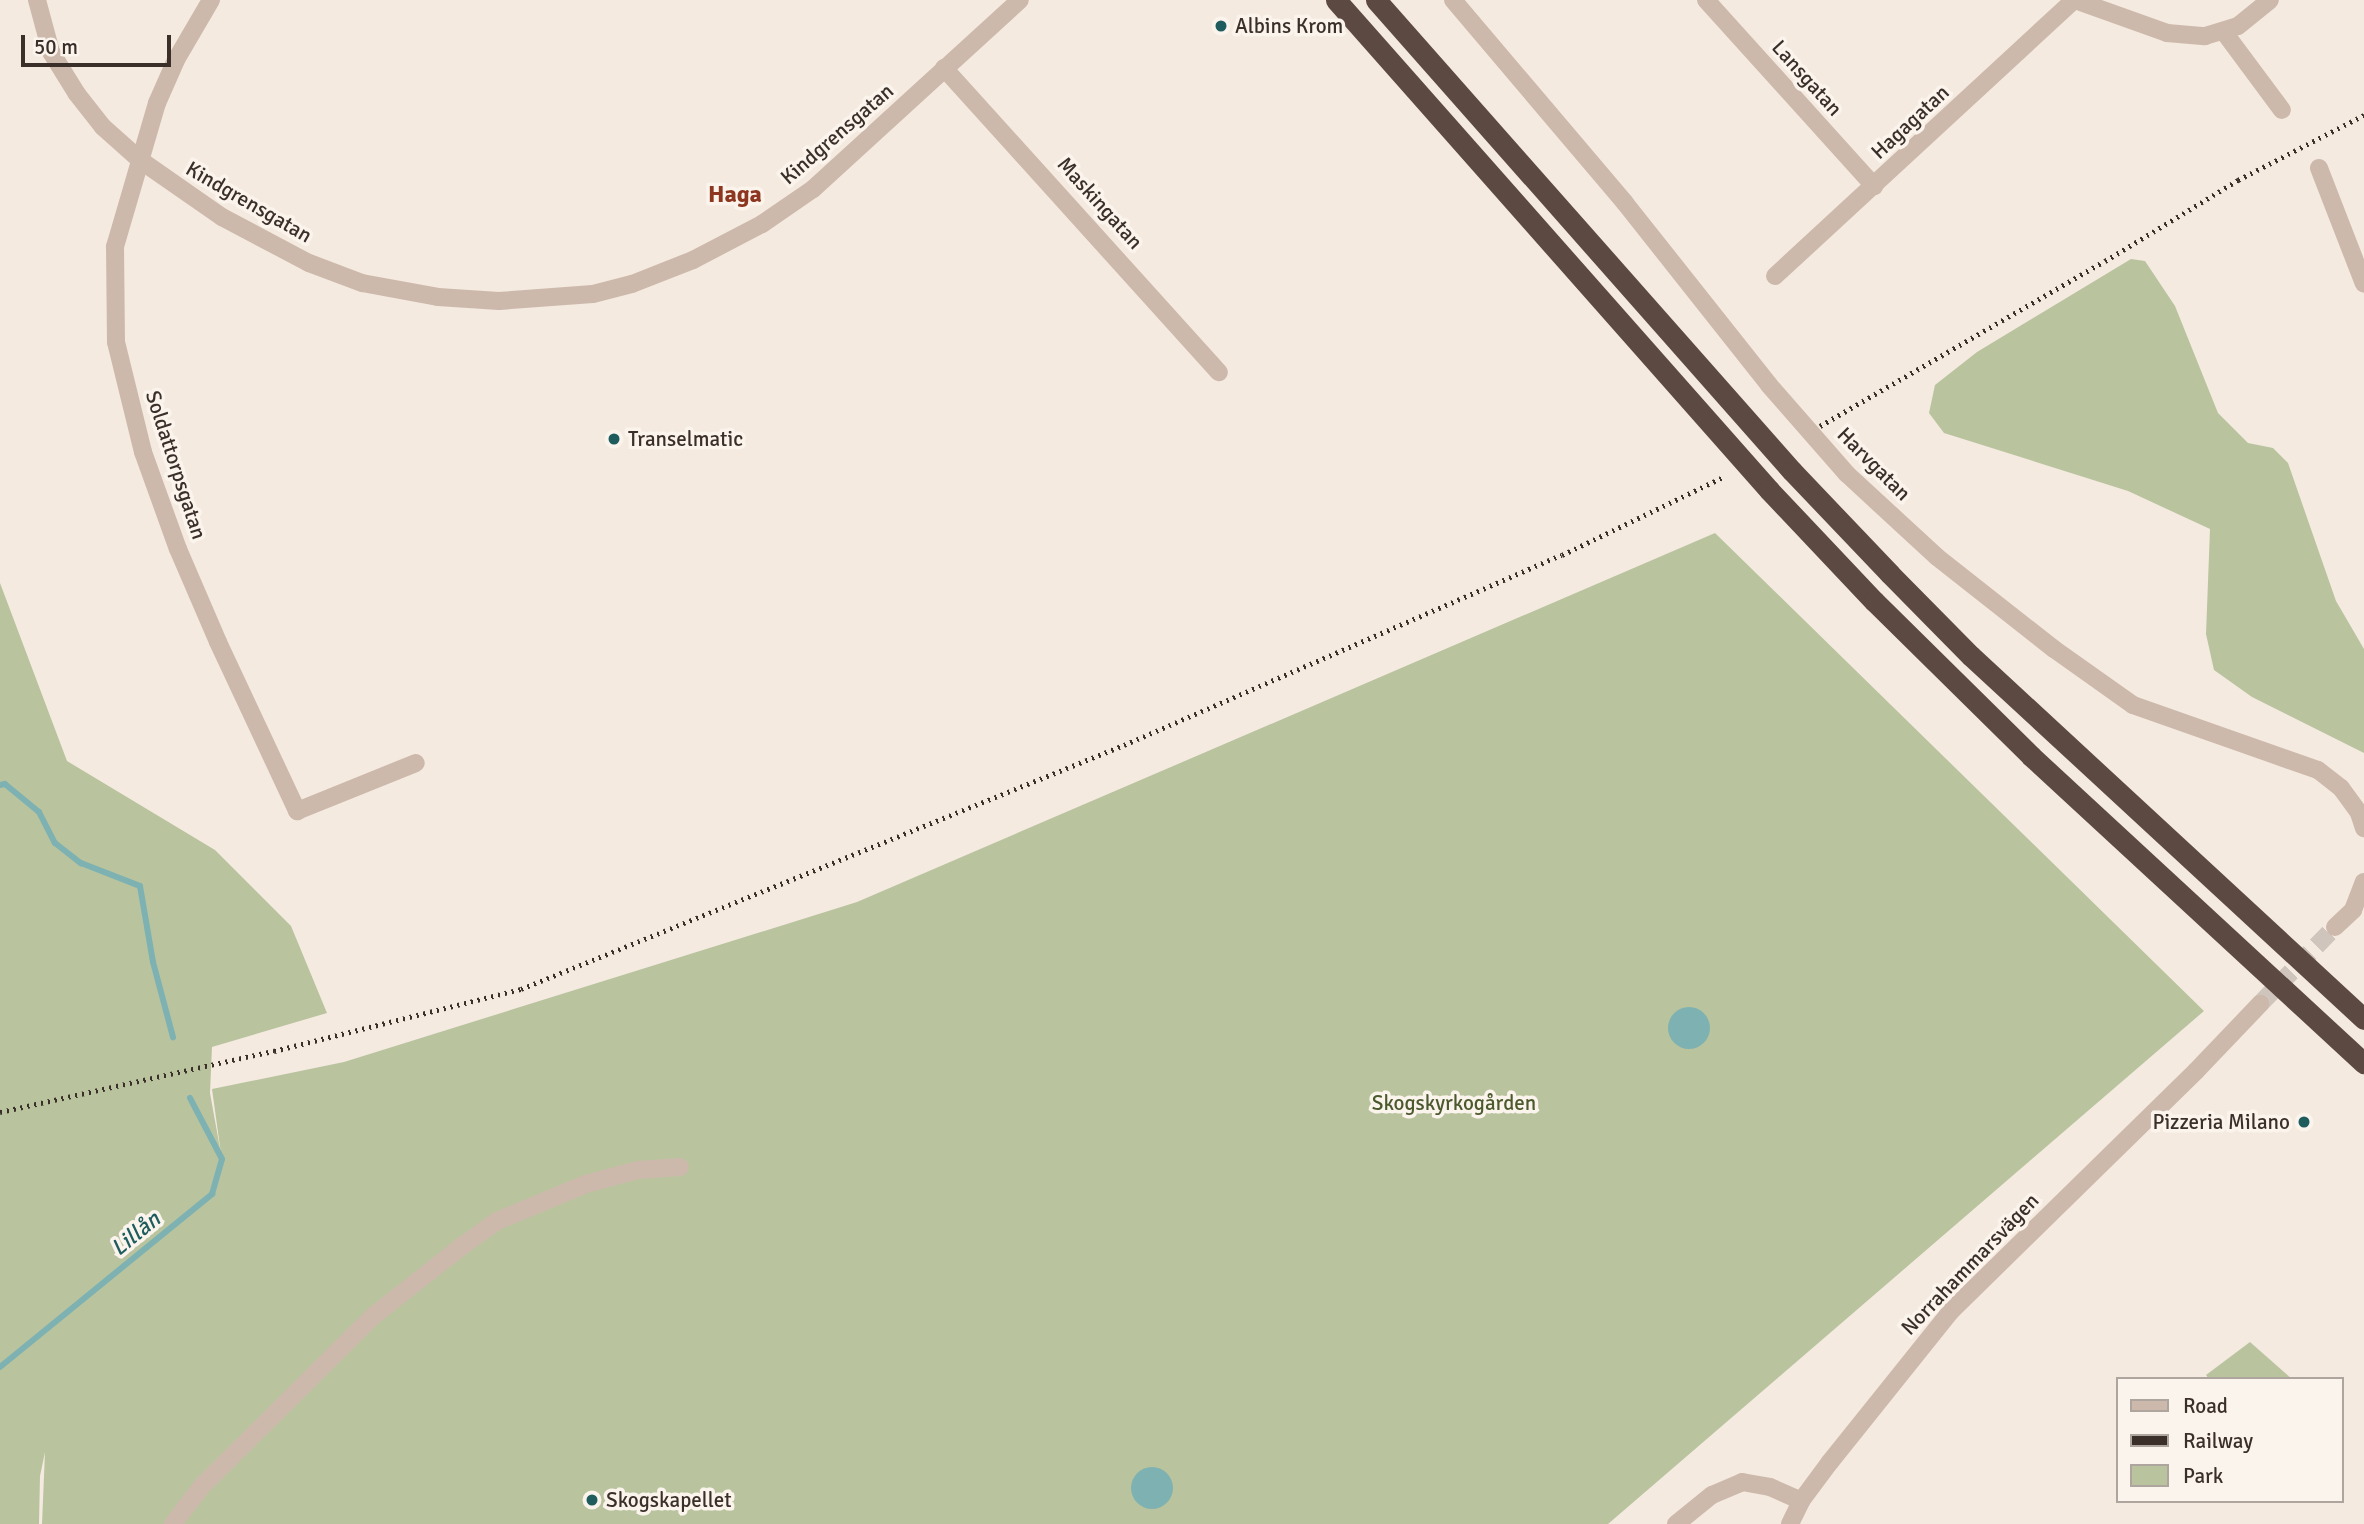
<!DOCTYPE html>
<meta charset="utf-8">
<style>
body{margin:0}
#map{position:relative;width:2364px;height:1524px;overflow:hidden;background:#f4eae0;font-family:Signika,sans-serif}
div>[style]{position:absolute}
.green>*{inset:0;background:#b9c49f}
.water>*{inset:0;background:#7eb2b2}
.round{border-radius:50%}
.stream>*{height:6px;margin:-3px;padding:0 3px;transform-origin:3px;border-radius:3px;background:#7eb2b2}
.tertiary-tunnel>*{height:18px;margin-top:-9px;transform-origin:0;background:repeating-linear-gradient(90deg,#cfc5bc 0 18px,transparent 0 27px)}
.minor>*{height:18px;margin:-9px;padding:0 9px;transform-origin:9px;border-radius:9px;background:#cdb9ab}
.tertiary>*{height:18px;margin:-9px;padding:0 9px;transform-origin:9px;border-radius:9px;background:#cdb9ab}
.motorway>*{height:21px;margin:-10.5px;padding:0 10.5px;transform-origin:10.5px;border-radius:10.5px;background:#5c4941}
.rail>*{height:5px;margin-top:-2.5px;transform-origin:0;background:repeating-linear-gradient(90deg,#3b2f2a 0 2px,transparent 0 7px)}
.dots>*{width:19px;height:19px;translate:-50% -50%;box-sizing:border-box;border:4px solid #fbf4ed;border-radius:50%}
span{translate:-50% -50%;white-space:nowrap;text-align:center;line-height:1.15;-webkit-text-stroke:7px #fbf4ed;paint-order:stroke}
.poi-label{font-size:21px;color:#3b2f2a}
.left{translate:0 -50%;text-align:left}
.right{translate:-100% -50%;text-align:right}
.street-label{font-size:21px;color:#3b2f2a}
.park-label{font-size:21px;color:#4b5a2d}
.water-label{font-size:23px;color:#1e5c5e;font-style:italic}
.quarter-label{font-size:24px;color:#8d3720;font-weight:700}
.legend{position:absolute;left:2116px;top:1377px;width:228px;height:126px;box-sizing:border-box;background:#fbf4ed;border:2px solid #aea59f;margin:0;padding:9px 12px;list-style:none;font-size:21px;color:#3b2f2a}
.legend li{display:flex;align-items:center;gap:14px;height:35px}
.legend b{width:35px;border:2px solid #aea59f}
.scale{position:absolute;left:21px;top:35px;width:150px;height:32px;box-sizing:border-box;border:4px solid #3b2f2a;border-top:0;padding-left:9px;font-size:21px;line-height:24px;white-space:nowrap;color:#3b2f2a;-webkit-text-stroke:5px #fbf4ed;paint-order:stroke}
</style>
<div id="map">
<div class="green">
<div style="clip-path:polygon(2131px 259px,2145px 261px,2175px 306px,2218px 413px,2248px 443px,2273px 448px,2288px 463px,2336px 601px,2364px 649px,2364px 753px,2252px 697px,2214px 670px,2206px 634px,2210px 529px,2128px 491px,1944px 433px,1929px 413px,1935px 385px,1977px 352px)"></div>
<div style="clip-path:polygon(1715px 533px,2204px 1011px,1608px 1524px,42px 1524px,45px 1452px,40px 1476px,39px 1524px,0 1524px,0 583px,67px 761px,215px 850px,291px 926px,327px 1013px,212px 1047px,210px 1093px,221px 1154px,212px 1089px,344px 1062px,857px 902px)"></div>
<div style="clip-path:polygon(2250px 1342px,2292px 1379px,2209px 1379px,2206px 1375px)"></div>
</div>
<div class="water">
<div class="round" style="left:1668px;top:1007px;width:42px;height:42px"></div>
<div class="round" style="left:1131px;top:1467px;width:42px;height:42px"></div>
</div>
<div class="stream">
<div style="left:0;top:785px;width:5px;rotate:-11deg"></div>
<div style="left:5px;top:784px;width:44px;rotate:39.5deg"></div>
<div style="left:39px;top:812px;width:35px;rotate:63deg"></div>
<div style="left:55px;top:843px;width:33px;rotate:38deg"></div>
<div style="left:81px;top:863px;width:63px;rotate:21.3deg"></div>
<div style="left:140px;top:886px;width:77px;rotate:80.3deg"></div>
<div style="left:153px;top:962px;width:78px;rotate:75.1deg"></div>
<div style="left:0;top:1367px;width:274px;rotate:-39.2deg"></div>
<div style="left:212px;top:1194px;width:36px;rotate:-74deg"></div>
<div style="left:222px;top:1159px;width:69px;rotate:-117.7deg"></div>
</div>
<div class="tertiary-tunnel">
<div style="left:2260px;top:1004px;width:107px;rotate:-45.8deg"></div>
</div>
<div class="minor">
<div style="left:37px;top:0;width:54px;rotate:74.9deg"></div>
<div style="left:51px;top:52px;width:49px;rotate:58.2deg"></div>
<div style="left:77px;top:94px;width:42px;rotate:51.8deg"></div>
<div style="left:103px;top:127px;width:50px;rotate:41.7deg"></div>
<div style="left:140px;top:160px;width:100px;rotate:34.8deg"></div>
<div style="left:222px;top:217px;width:98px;rotate:27.9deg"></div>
<div style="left:309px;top:263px;width:57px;rotate:20.7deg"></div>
<div style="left:362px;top:283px;width:77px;rotate:10.4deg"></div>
<div style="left:438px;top:297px;width:61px;rotate:3.8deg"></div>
<div style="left:499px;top:301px;width:94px;rotate:-4.3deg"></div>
<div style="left:593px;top:294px;width:40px;rotate:-14.4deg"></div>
<div style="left:632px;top:284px;width:66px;rotate:-21.5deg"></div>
<div style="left:693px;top:260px;width:78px;rotate:-27.6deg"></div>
<div style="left:762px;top:224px;width:62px;rotate:-34.5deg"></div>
<div style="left:813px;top:189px;width:280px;rotate:-42.4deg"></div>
<div style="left:211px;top:0;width:69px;rotate:120.3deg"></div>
<div style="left:176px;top:60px;width:47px;rotate:113.8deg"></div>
<div style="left:157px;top:103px;width:150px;rotate:106.3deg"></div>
<div style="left:115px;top:247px;width:95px;rotate:89.4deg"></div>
<div style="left:116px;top:342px;width:113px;rotate:76.2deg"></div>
<div style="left:143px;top:452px;width:103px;rotate:70.2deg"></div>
<div style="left:178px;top:549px;width:101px;rotate:66.7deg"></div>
<div style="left:218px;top:642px;width:187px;rotate:64.9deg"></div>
<div style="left:297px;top:811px;width:128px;rotate:-22deg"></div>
<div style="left:1706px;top:0;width:251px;rotate:47.9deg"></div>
<div style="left:2075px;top:0;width:98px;rotate:19.7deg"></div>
<div style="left:2167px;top:33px;width:38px;rotate:5deg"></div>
<div style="left:2205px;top:36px;width:34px;rotate:-17deg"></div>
<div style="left:2238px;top:26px;width:41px;rotate:-39.1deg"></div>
<div style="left:2224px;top:32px;width:97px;rotate:53.4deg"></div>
<div style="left:944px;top:68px;width:410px;rotate:47.9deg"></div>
<div style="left:2319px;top:168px;width:124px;rotate:68.8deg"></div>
<div style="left:1775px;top:276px;width:407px;rotate:-42.7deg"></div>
<div style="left:173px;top:1524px;width:48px;rotate:-52.7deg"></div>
<div style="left:202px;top:1486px;width:240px;rotate:-44.8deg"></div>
<div style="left:372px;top:1317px;width:115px;rotate:-38.3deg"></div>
<div style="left:462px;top:1246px;width:43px;rotate:-35.5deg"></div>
<div style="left:497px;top:1221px;width:96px;rotate:-22.6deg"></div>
<div style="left:586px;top:1184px;width:54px;rotate:-15.1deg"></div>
<div style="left:638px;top:1170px;width:42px;rotate:-4.1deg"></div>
</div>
<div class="tertiary">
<div style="left:1453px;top:0;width:266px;rotate:49.7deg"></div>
<div style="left:1625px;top:203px;width:232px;rotate:51.6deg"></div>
<div style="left:1769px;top:385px;width:118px;rotate:48.8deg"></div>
<div style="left:1847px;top:474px;width:122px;rotate:42.7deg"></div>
<div style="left:1937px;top:557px;width:149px;rotate:38.2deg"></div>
<div style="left:2054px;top:649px;width:97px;rotate:35.3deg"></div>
<div style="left:2133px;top:705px;width:196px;rotate:19.4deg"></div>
<div style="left:2318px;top:770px;width:29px;rotate:38deg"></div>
<div style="left:2341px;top:788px;width:31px;rotate:54deg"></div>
<div style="left:2359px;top:813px;width:16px;rotate:72deg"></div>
<div style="left:2335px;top:927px;width:25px;rotate:-43deg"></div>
<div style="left:2353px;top:910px;width:30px;rotate:-69deg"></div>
<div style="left:1676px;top:1524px;width:46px;rotate:-38.9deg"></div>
<div style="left:1712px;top:1495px;width:33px;rotate:-23deg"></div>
<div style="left:1742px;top:1482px;width:28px;rotate:10deg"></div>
<div style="left:1770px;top:1487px;width:34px;rotate:24deg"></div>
<div style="left:1790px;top:1524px;width:25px;rotate:-64deg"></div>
<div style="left:1801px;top:1501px;width:49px;rotate:-53.4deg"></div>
<div style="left:1830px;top:1462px;width:193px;rotate:-51.3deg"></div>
<div style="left:1951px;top:1311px;width:343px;rotate:-44.4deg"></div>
<div style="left:2196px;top:1071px;width:93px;rotate:-46.3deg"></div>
</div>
<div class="motorway">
<div style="left:1336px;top:0;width:654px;rotate:48.53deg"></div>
<div style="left:1769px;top:490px;width:153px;rotate:46.6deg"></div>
<div style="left:1874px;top:601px;width:221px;rotate:44.6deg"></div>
<div style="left:2031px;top:756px;width:453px;rotate:42.7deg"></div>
<div style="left:1376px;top:0;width:628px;rotate:48.55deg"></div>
<div style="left:1792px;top:471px;width:142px;rotate:46.4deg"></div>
<div style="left:1890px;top:574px;width:115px;rotate:45.4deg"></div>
<div style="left:1971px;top:656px;width:535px;rotate:42.73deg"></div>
</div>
<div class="rail">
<div style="left:1820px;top:426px;width:329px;rotate:-30.1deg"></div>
<div style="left:2105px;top:261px;width:156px;rotate:-31.3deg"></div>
<div style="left:2238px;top:180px;width:142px;rotate:-27.3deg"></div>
<div style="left:0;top:1112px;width:281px;rotate:-12.6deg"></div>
<div style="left:274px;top:1051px;width:255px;rotate:-14.1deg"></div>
<div style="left:521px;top:989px;width:650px;rotate:-22.03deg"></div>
<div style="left:1124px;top:745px;width:477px;rotate:-23.5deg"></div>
<div style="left:1562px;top:555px;width:179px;rotate:-25.8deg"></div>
</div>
<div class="dots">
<div style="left:1221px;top:26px;background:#1e5c5e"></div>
<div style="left:614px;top:439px;background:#1e5c5e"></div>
<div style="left:2304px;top:1122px;background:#1e5c5e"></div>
<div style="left:592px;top:1500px;background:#1e5c5e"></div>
</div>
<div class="poi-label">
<span class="left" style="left:1235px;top:26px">Albins Krom</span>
<span class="left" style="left:628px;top:439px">Transelmatic</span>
<span class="right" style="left:2290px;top:1122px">Pizzeria Milano</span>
<span class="left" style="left:606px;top:1500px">Skogskapellet</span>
</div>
<div class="street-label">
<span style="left:1807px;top:78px;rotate:48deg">Lansgatan</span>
<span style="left:1910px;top:122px;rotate:-43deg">Hagagatan</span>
<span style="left:837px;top:134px;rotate:-41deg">Kindgrensgatan</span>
<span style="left:249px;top:202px;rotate:30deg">Kindgrensgatan</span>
<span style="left:1100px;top:203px;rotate:48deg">Maskingatan</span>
<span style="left:1874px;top:464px;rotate:45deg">Harvgatan</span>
<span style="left:176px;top:465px;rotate:72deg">Soldattorpsgatan</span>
<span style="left:1970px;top:1264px;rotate:-46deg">Norrahammarsvägen</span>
</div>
<div class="park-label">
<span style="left:1454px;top:1103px">Skogskyrkogården</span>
</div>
<div class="water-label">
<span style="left:136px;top:1234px;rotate:-39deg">Lillån</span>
</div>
<div class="quarter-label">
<span style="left:735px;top:195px">Haga</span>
</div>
<ul class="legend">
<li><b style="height:9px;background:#cdb9ab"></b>Road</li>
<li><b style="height:9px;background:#3b2f2a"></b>Railway</li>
<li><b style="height:19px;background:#b9c49f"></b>Park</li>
</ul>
<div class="scale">50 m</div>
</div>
